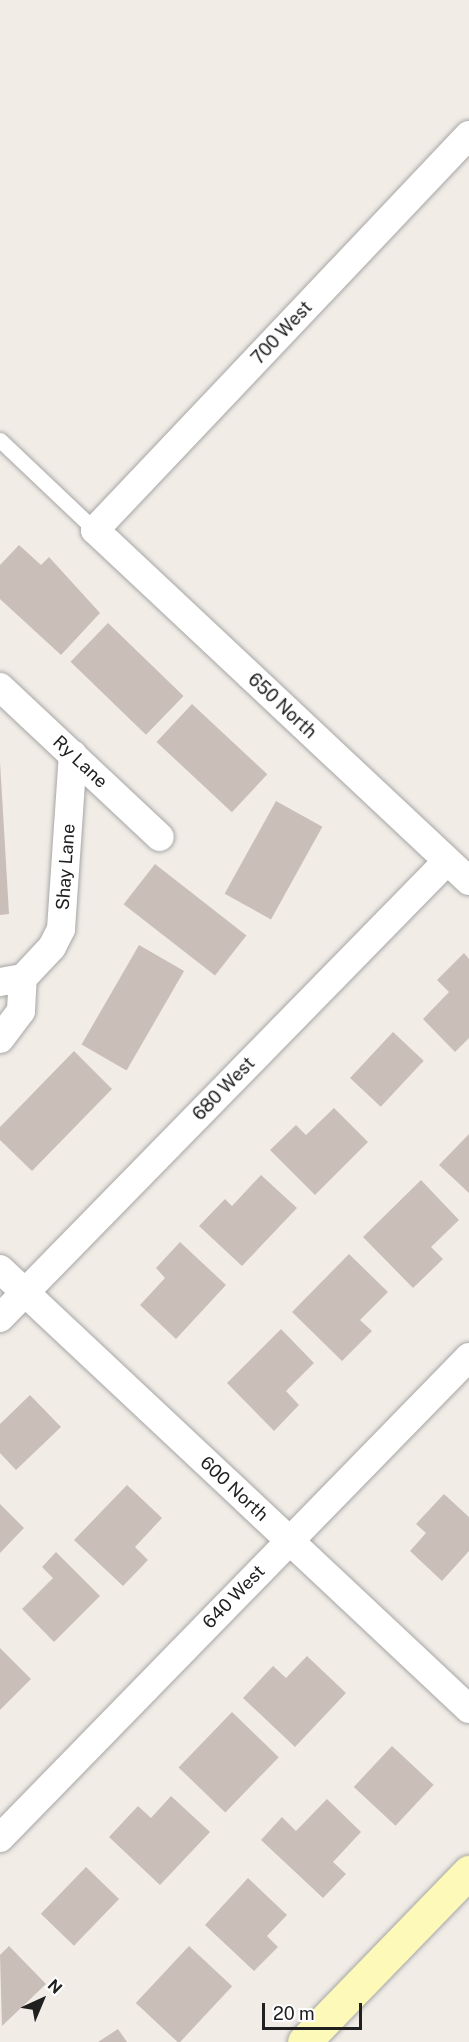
<!DOCTYPE html>
<style>
body{margin:0}
#map{position:relative;width:469px;height:2042px;overflow:hidden;background:#f1ece6;font-family:"Public Sans",sans-serif}
div>[style]{position:absolute}
.building>*{inset:0;background:#cabeb9;transform-origin:0 0}
.roads{filter:drop-shadow(0 0 2px #a7a7a7) drop-shadow(0 0 2px #a7a7a7)}
.lane>*{height:15px;margin:-7.5px;padding:0 7.5px;transform-origin:7.5px;border-radius:7.5px;background:#fff}
.street>*{height:28px;margin:-14px;padding:0 14px;transform-origin:14px;border-radius:14px;background:#fff}
.secondary>*{height:33px;margin:-16.5px;padding:0 16.5px;transform-origin:16.5px;border-radius:16.5px;background:#fdf9b8}
span{translate:-50% -50%;white-space:nowrap;text-align:center;line-height:1.15;-webkit-text-stroke:4.5px #fff;paint-order:stroke}
.street-label{font-size:18px;color:#202020}
.north{position:absolute;left:12px;top:1970px;width:60px;height:60px;-webkit-text-stroke:4px #fff;paint-order:stroke;rotate:44deg;font-size:16px;font-weight:700;line-height:24px;text-align:center;color:#202020}
.north::after{content:'';display:block;margin:auto;width:21px;height:27px;background:#202020;clip-path:polygon(50% 0,100% 100%,50% 72%,0 100%)}
.scale{position:absolute;left:262px;top:2003px;width:100px;height:27px;box-sizing:border-box;border:3px solid #202020;border-top:0;padding-left:8px;font-size:18px;line-height:21px;white-space:nowrap;color:#202020;-webkit-text-stroke:4px #fff;paint-order:stroke}
</style>
<div id="map">
<div class="building">
<div style="clip-path:polygon(19px 545px,41px 565px,49px 557px,100px 613px,61px 655px,0 599px,0 565px)"></div>
<div style="left:108px;top:623px;width:105px;height:54px;rotate:44deg"></div>
<div style="left:192px;top:704px;width:103px;height:52px;rotate:43deg"></div>
<div style="clip-path:polygon(0 762px,9px 914px,0 915px)"></div>
<div style="left:276px;top:801px;width:53px;height:106px;rotate:29deg"></div>
<div style="left:155px;top:864px;width:116px;height:51px;rotate:38deg"></div>
<div style="left:139px;top:945px;width:52px;height:115px;rotate:30deg"></div>
<div style="clip-path:polygon(464px 953px,469px 959px,469px 1038px,455px 1052px,423px 1019px,449px 992px,437px 980px)"></div>
<div style="left:393px;top:1032px;width:42px;height:63px;rotate:43deg"></div>
<div style="clip-path:polygon(74px 1051px,112px 1089px,32px 1171px,0 1140px,0 1127px)"></div>
<div style="clip-path:polygon(334px 1108px,368px 1142px,315px 1195px,270px 1150px,296px 1125px,306px 1135px)"></div>
<div style="clip-path:polygon(469px 1134px,469px 1193px,439px 1165px)"></div>
<div style="clip-path:polygon(261px 1175px,297px 1208px,242px 1266px,199px 1226px,225px 1199px,232px 1206px)"></div>
<div style="clip-path:polygon(421px 1180px,459px 1220px,431px 1247px,443px 1259px,413px 1288px,363px 1237px)"></div>
<div style="clip-path:polygon(180px 1242px,226px 1285px,176px 1339px,140px 1305px,165px 1278px,156px 1268px)"></div>
<div style="clip-path:polygon(349px 1254px,388px 1292px,360px 1320px,372px 1331px,342px 1361px,292px 1312px)"></div>
<div style="clip-path:polygon(281px 1329px,314px 1363px,286px 1391px,299px 1405px,274px 1431px,227px 1383px)"></div>
<div style="clip-path:polygon(30px 1395px,61px 1427px,16px 1470px,0 1453px,0 1424px)"></div>
<div style="clip-path:polygon(127px 1485px,162px 1518px,135px 1547px,148px 1560px,123px 1586px,74px 1540px)"></div>
<div style="clip-path:polygon(444px 1494px,469px 1517px,469px 1551px,442px 1581px,410px 1551px,426px 1533px,416px 1524px)"></div>
<div style="clip-path:polygon(0 1504px,24px 1528px,0 1553px)"></div>
<div style="clip-path:polygon(56px 1552px,100px 1596px,54px 1642px,22px 1609px,53px 1578px,42px 1567px)"></div>
<div style="clip-path:polygon(0 1648px,31px 1679px,0 1710px)"></div>
<div style="clip-path:polygon(307px 1656px,346px 1693px,295px 1747px,243px 1698px,273px 1666px,286px 1678px)"></div>
<div style="left:232px;top:1712px;width:65px;height:77px;rotate:44deg"></div>
<div style="left:392px;top:1746px;width:57px;height:56px;rotate:43deg"></div>
<div style="clip-path:polygon(171px 1796px,210px 1832px,160px 1885px,109px 1837px,138px 1806px,151px 1818px)"></div>
<div style="clip-path:polygon(327px 1799px,361px 1832px,333px 1862px,346px 1874px,323px 1898px,261px 1840px,282px 1817px,296px 1831px)"></div>
<div style="left:86px;top:1867px;width:46px;height:65px;rotate:44deg"></div>
<div style="clip-path:polygon(248px 1878px,287px 1915px,267px 1936px,278px 1947px,254px 1971px,205px 1925px)"></div>
<div style="clip-path:polygon(9px 1946px,46px 1984px,2px 2026px,0 1955px)"></div>
<div style="left:189px;top:1946px;width:59px;height:78px;rotate:43deg"></div>
<div style="clip-path:polygon(118px 2029px,127px 2042px,98px 2042px)"></div>
</div>
<div class="roads">
<div class="lane">
<div style="left:0;top:440px;width:131px;rotate:43.5deg"></div>
</div>
<div class="street">
<div style="left:469px;top:135px;width:544px;rotate:133.44deg"></div>
<div style="left:95px;top:530px;width:513px;rotate:43.18deg"></div>
<div style="left:0;top:687px;width:219px;rotate:43.2deg"></div>
<div style="left:0;top:982px;width:23px;rotate:-10deg"></div>
<div style="left:23px;top:978px;width:42px;rotate:-46.9deg"></div>
<div style="left:52px;top:947px;width:20px;rotate:-63deg"></div>
<div style="left:61px;top:929px;width:175px;rotate:-86.1deg"></div>
<div style="left:0;top:1039px;width:35px;rotate:-53deg"></div>
<div style="left:21px;top:1011px;width:33px;rotate:-87deg"></div>
<div style="left:0;top:1269px;width:643px;rotate:43.17deg"></div>
<div style="left:0;top:1318px;width:639px;rotate:-45.63deg"></div>
<div style="left:0;top:1838px;width:672px;rotate:-45.72deg"></div>
</div>
<div class="secondary">
<div style="left:304px;top:2042px;width:237px;rotate:-45.9deg"></div>
</div>
</div>
<div class="street-label">
<span style="left:282px;top:333px;rotate:-47deg">700 West</span>
<span style="left:282px;top:706px;rotate:43deg">650 North</span>
<span style="left:80px;top:762px;rotate:43deg">Ry Lane</span>
<span style="left:66px;top:867px;rotate:-86deg">Shay Lane</span>
<span style="left:224px;top:1089px;rotate:-46deg">680 West</span>
<span style="left:234px;top:1489px;rotate:43deg">600 North</span>
<span style="left:234px;top:1597px;rotate:-46deg">640 West</span>
</div>
<div class="north">N</div>
<div class="scale">20 m</div>
</div>
